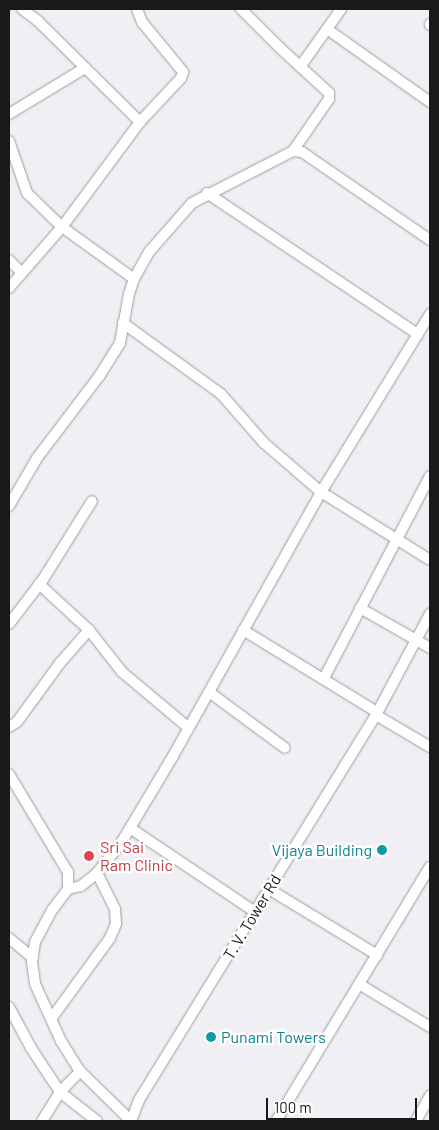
<!DOCTYPE html>
<style>
body{margin:0}
#map{position:relative;width:439px;height:1130px;overflow:hidden;background:#f0eff3;font-family:Barlow,sans-serif}
div>[style]{position:absolute}
.roads{filter:drop-shadow(0 0 1px #9d9c9f) drop-shadow(0 0 1px #9d9c9f)}
.minor>*{height:10px;margin:-5px;padding:0 5px;transform-origin:5px;border-radius:5px;background:#fff}
.dots>*{width:14px;height:14px;translate:-50% -50%;box-sizing:border-box;border:2px solid #fff;border-radius:50%}
span{translate:-50% -50%;white-space:nowrap;text-align:center;line-height:1.15;-webkit-text-stroke:5px #fff;paint-order:stroke}
.health-label{font-size:16px;color:#be3a42}
.left{translate:0 -50%;text-align:left}
.culture-label{font-size:16px;color:#0d838f}
.right{translate:-100% -50%;text-align:right}
.street-label{font-size:16px;color:#19191a}
.frame{position:absolute;inset:0;border:10px solid #19191a;pointer-events:none}
.scale{position:absolute;left:266px;top:1098px;width:151px;height:22px;box-sizing:border-box;border:2px solid #19191a;border-top:0;padding-left:6px;font-size:15px;line-height:18px;white-space:nowrap;color:#19191a;-webkit-text-stroke:4px #fff;paint-order:stroke}
</style>
<div id="map">
<div class="roads">
<div class="minor">
<div style="left:137px;top:9px;width:14px;rotate:69deg"></div>
<div style="left:142px;top:22px;width:65px;rotate:50.6deg"></div>
<div style="left:183px;top:72px;width:6px;rotate:108deg"></div>
<div style="left:181px;top:78px;width:60px;rotate:133deg"></div>
<div style="left:430px;top:24px;width:1px;rotate:90deg"></div>
<div style="left:327px;top:29px;width:126px;rotate:35.3deg"></div>
<div style="left:300px;top:67px;width:71px;rotate:-54.7deg"></div>
<div style="left:9px;top:114px;width:89px;rotate:-31.2deg"></div>
<div style="left:9px;top:141px;width:55px;rotate:70.9deg"></div>
<div style="left:27px;top:193px;width:49px;rotate:44.2deg"></div>
<div style="left:62px;top:227px;width:89px;rotate:35.8deg"></div>
<div style="left:293px;top:151px;width:9px;rotate:6deg"></div>
<div style="left:302px;top:152px;width:155px;rotate:34.5deg"></div>
<div style="left:207px;top:193px;width:254px;rotate:33.8deg"></div>
<div style="left:9px;top:260px;width:18px;rotate:45deg"></div>
<div style="left:9px;top:288px;width:81px;rotate:-49deg"></div>
<div style="left:62px;top:227px;width:131px;rotate:-53.4deg"></div>
<div style="left:140px;top:122px;width:144px;rotate:-135.3deg"></div>
<div style="left:38px;top:21px;width:20px;rotate:-143deg"></div>
<div style="left:123px;top:323px;width:121px;rotate:35.9deg"></div>
<div style="left:221px;top:394px;width:65px;rotate:48.7deg"></div>
<div style="left:264px;top:443px;width:75px;rotate:40.7deg"></div>
<div style="left:321px;top:492px;width:128px;rotate:32deg"></div>
<div style="left:9px;top:506px;width:56px;rotate:-59.7deg"></div>
<div style="left:37px;top:458px;width:104px;rotate:-52.8deg"></div>
<div style="left:100px;top:375px;width:38px;rotate:-58deg"></div>
<div style="left:120px;top:343px;width:50px;rotate:-79.6deg"></div>
<div style="left:129px;top:294px;width:16px;rotate:-72deg"></div>
<div style="left:134px;top:279px;width:31px;rotate:-61deg"></div>
<div style="left:149px;top:252px;width:65px;rotate:-48.7deg"></div>
<div style="left:192px;top:203px;width:114px;rotate:-27.2deg"></div>
<div style="left:293px;top:151px;width:63px;rotate:-55.3deg"></div>
<div style="left:329px;top:99px;width:6px;rotate:-90deg"></div>
<div style="left:329px;top:93px;width:68px;rotate:-137.4deg"></div>
<div style="left:279px;top:47px;width:54px;rotate:-135deg"></div>
<div style="left:39px;top:584px;width:68px;rotate:42.6deg"></div>
<div style="left:89px;top:630px;width:53px;rotate:51.8deg"></div>
<div style="left:122px;top:672px;width:87px;rotate:39.9deg"></div>
<div style="left:360px;top:608px;width:81px;rotate:29.7deg"></div>
<div style="left:9px;top:624px;width:54px;rotate:-52.5deg"></div>
<div style="left:42px;top:581px;width:94px;rotate:-58deg"></div>
<div style="left:243px;top:630px;width:157px;rotate:31.5deg"></div>
<div style="left:324px;top:678px;width:228px;rotate:-62.3deg"></div>
<div style="left:209px;top:692px;width:94px;rotate:36.4deg"></div>
<div style="left:376px;top:715px;width:63px;rotate:30.7deg"></div>
<div style="left:9px;top:727px;width:9px;rotate:-32deg"></div>
<div style="left:17px;top:722px;width:73px;rotate:-53.9deg"></div>
<div style="left:60px;top:663px;width:44px;rotate:-48.7deg"></div>
<div style="left:9px;top:774px;width:114px;rotate:59deg"></div>
<div style="left:68px;top:872px;width:17px;rotate:90deg"></div>
<div style="left:68px;top:889px;width:26px;rotate:127deg"></div>
<div style="left:52px;top:910px;width:36px;rotate:118deg"></div>
<div style="left:35px;top:942px;width:20px;rotate:99deg"></div>
<div style="left:32px;top:962px;width:22px;rotate:82deg"></div>
<div style="left:35px;top:984px;width:63px;rotate:65.5deg"></div>
<div style="left:61px;top:1041px;width:36px;rotate:58deg"></div>
<div style="left:80px;top:1071px;width:71px;rotate:44.4deg"></div>
<div style="left:130px;top:828px;width:151px;rotate:33.9deg"></div>
<div style="left:68px;top:889px;width:13px;rotate:-13deg"></div>
<div style="left:81px;top:886px;width:21px;rotate:-39deg"></div>
<div style="left:97px;top:873px;width:38px;rotate:-51deg"></div>
<div style="left:121px;top:843px;width:101px;rotate:-59.1deg"></div>
<div style="left:173px;top:756px;width:303px;rotate:-60.7deg"></div>
<div style="left:321px;top:492px;width:209px;rotate:-58.5deg"></div>
<div style="left:269px;top:889px;width:127px;rotate:31.4deg"></div>
<div style="left:9px;top:938px;width:31px;rotate:40deg"></div>
<div style="left:359px;top:984px;width:83px;rotate:31.2deg"></div>
<div style="left:9px;top:1007px;width:47px;rotate:61.8deg"></div>
<div style="left:31px;top:1048px;width:53px;rotate:56.6deg"></div>
<div style="left:60px;top:1092px;width:47px;rotate:38.1deg"></div>
<div style="left:51px;top:1019px;width:100px;rotate:-53.9deg"></div>
<div style="left:110px;top:938px;width:15px;rotate:-67deg"></div>
<div style="left:116px;top:924px;width:15px;rotate:-94deg"></div>
<div style="left:115px;top:909px;width:40px;rotate:-116.6deg"></div>
<div style="left:42px;top:1121px;width:34px;rotate:-58deg"></div>
<div style="left:60px;top:1092px;width:29px;rotate:-46deg"></div>
<div style="left:131px;top:1121px;width:22px;rotate:-69deg"></div>
<div style="left:139px;top:1100px;width:452px;rotate:-58.4deg"></div>
<div style="left:376px;top:715px;width:115px;rotate:-61.9deg"></div>
<div style="left:276px;top:1121px;width:297px;rotate:-58.8deg"></div>
<div style="left:416px;top:1121px;width:29px;rotate:-61deg"></div>
</div>
</div>
<div class="dots">
<div style="left:382px;top:850px;background:#0f9aa8"></div>
<div style="left:89px;top:856px;background:#e0444e"></div>
<div style="left:211px;top:1037px;background:#0f9aa8"></div>
</div>
<div class="health-label">
<span class="left" style="left:100px;top:856px">Sri Sai<br>Ram Clinic</span>
</div>
<div class="culture-label">
<span class="right" style="left:372px;top:850px">Vijaya Building</span>
<span class="left" style="left:221px;top:1037px">Punami Towers</span>
</div>
<div class="street-label">
<span style="left:252px;top:917px;rotate:-59deg">T. V. Tower Rd</span>
</div>
<div class="frame"></div>
<div class="scale">100 m</div>
</div>
